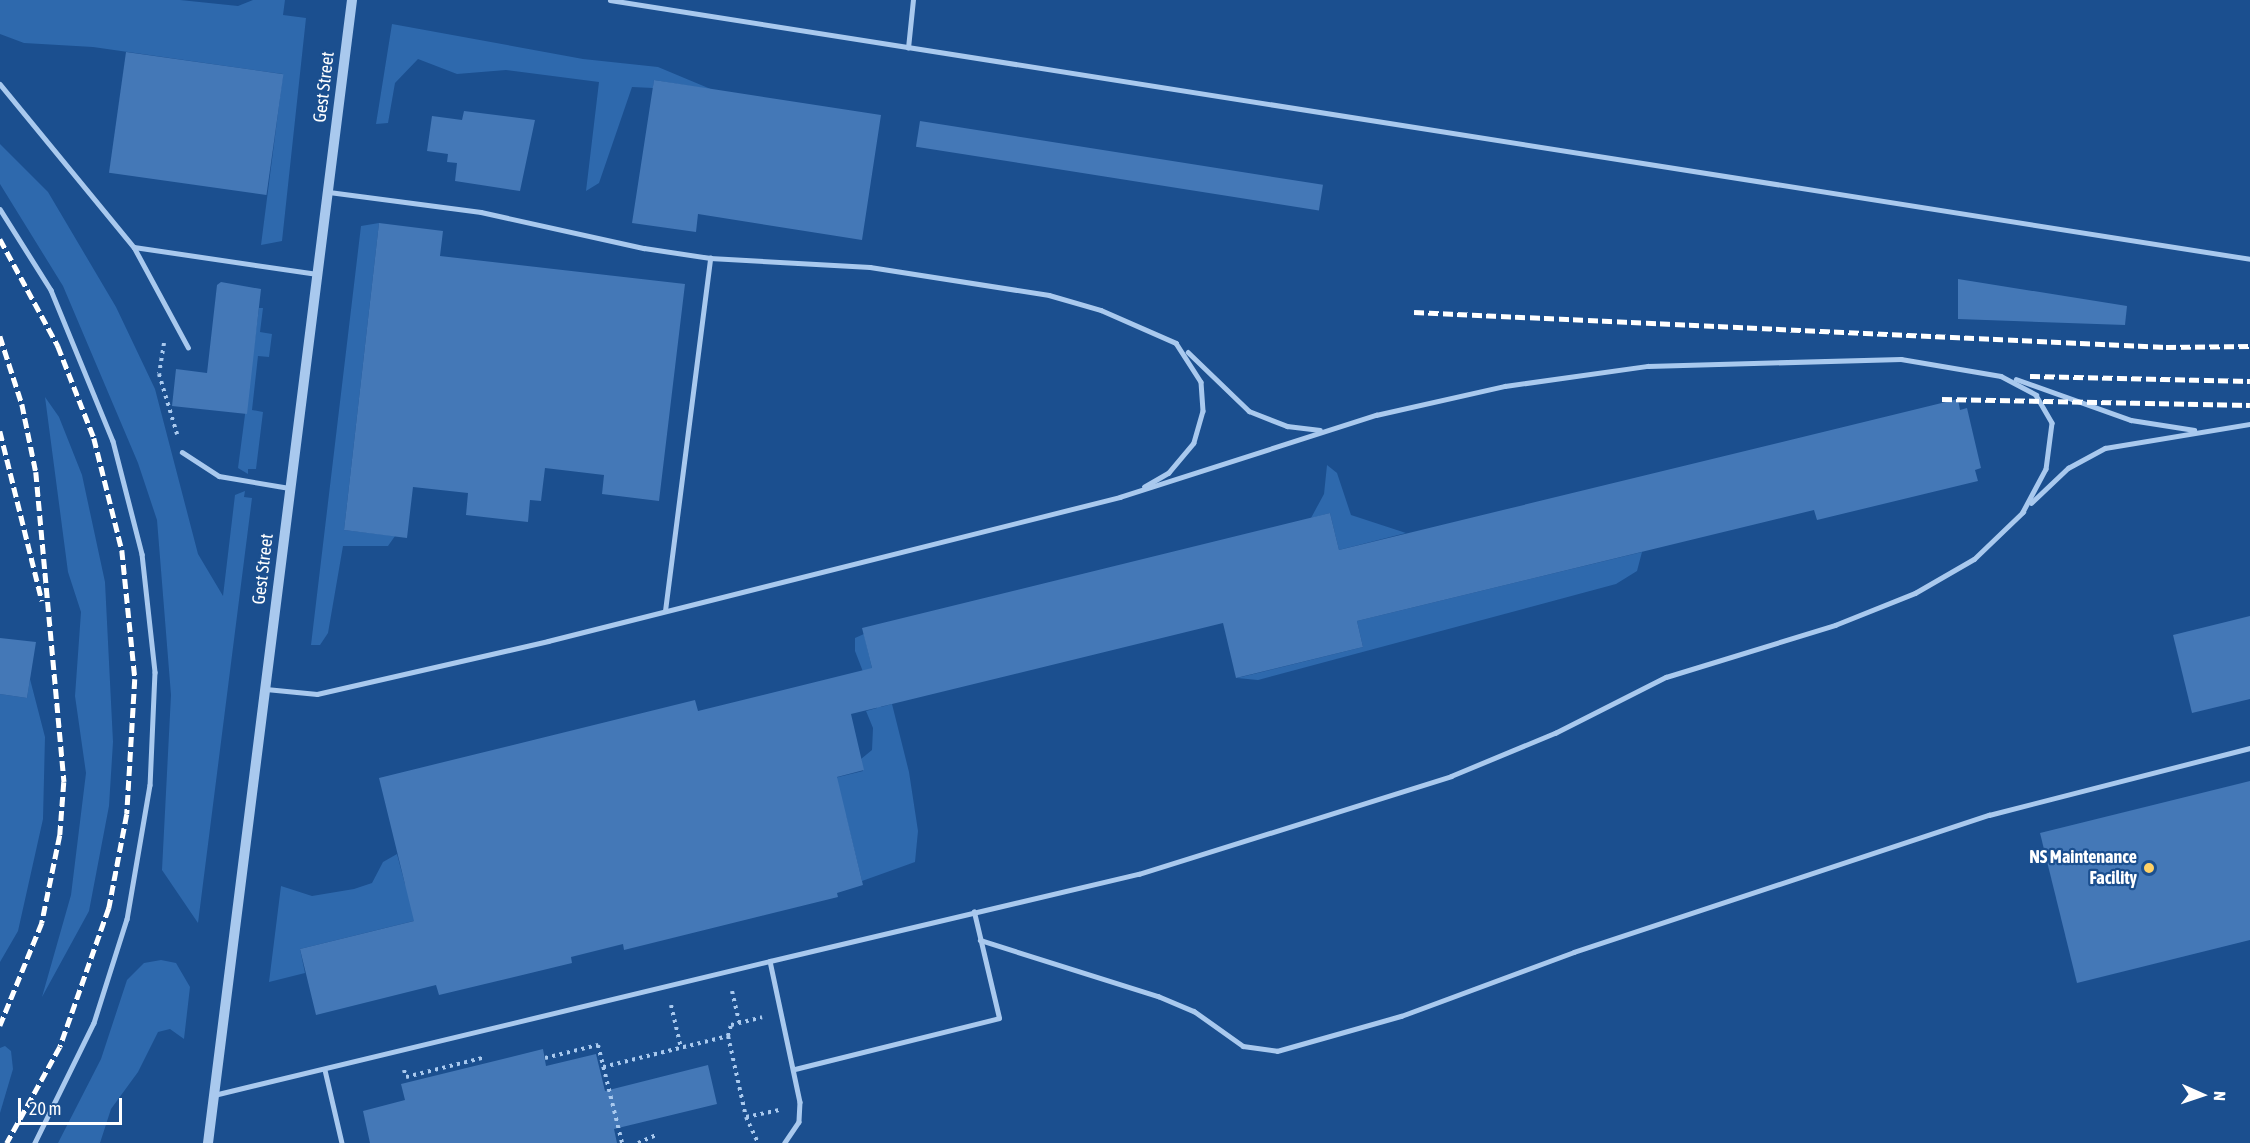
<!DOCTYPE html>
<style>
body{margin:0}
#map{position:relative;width:2250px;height:1143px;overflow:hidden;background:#1b4f8f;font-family:"Asap Condensed",sans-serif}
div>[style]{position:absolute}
.green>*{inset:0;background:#2e69ad}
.building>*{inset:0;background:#4478b7;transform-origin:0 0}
.path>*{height:4px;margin-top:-2px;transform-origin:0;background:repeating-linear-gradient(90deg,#a9c9ee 0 3px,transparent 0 7.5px)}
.service>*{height:4.5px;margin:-2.25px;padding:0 2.25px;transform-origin:2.25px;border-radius:2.25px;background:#a9c9ee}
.tertiary>*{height:10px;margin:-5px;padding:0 5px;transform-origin:5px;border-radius:5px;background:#a9c9ee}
.rail>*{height:4.5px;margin-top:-2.25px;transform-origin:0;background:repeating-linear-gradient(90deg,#fff 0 10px,transparent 0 14.5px)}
.dots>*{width:16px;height:16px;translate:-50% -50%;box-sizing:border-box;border:3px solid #1b4f8f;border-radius:50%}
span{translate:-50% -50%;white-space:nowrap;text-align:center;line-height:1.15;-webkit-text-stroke:4.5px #1b4f8f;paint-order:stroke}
.street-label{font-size:18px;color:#fff}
.poi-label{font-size:18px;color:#fff;font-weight:700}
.right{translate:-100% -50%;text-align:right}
.north{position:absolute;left:2172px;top:1065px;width:60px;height:60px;-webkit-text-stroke:4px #1b4f8f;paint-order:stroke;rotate:93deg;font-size:16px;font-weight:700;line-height:24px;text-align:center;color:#fff}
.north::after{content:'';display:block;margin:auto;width:21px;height:27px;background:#fff;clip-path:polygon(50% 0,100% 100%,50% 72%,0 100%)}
.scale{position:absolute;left:18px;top:1098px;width:104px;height:27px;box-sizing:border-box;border:3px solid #fff;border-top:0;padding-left:8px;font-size:18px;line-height:21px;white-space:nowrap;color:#fff;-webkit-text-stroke:4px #1b4f8f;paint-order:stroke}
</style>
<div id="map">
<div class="green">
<div style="clip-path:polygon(0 0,180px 0,238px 6px,253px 0,285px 0,283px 15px,306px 18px,282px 241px,261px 245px,283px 74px,93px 47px,24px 43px,0 34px)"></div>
<div style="clip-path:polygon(392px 24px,583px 59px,658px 67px,713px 90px,654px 80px,653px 88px,632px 87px,599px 183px,586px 191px,599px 82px,506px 70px,457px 74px,418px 59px,395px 83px,388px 123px,376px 124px)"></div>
<div style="clip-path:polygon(0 144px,48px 192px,116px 307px,155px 389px,198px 554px,223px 596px,235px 495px,245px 491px,244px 497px,252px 498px,198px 923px,162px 870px,171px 695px,157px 520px,138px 463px,63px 286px,0 184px)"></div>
<div style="clip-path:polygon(379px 223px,344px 530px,395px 536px,388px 546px,343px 546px,328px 633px,320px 645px,311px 645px,361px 226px)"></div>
<div style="clip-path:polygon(259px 308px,263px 308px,260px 332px,272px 334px,269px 357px,258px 356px,252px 410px,263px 412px,256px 469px,248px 469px,248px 474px,238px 468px)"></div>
<div style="clip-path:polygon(45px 397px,59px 417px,82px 475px,105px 582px,113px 742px,109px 806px,89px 911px,42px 997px,71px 895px,86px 773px,75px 696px,81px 612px,68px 572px)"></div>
<div style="clip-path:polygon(1327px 465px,1337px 473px,1351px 515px,1406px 533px,1339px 550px,1330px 513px,1311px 518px,1324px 494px)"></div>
<div style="clip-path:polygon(1642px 552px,1637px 571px,1616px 584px,1258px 680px,1237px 678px,1363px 647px,1357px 621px)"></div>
<div style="clip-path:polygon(864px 634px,881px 707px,892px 704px,909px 772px,918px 831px,915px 862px,862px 881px,846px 816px,466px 868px,863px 771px,861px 759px,872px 750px,873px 728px,866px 711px,877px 708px,855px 651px,855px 638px)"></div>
<div style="clip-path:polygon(30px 679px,45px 737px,43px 819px,18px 931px,0 962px,0 694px,27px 698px)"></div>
<div style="clip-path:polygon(397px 854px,405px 884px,441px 875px,450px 912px,300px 949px,305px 973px,269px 982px,281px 886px,312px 896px,354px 889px,372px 883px,383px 862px)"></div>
<div style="clip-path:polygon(161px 960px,176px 963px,190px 987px,184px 1039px,170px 1029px,158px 1032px,138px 1072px,111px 1109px,100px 1143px,58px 1143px,101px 1059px,127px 980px,144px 963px)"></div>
<div style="clip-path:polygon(5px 1046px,11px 1051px,13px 1069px,0 1113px,0 1048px)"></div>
</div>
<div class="building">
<div style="left:126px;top:52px;width:159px;height:122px;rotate:8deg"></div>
<div style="clip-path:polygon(654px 80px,881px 115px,862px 240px,698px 214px,696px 232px,632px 223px)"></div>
<div style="clip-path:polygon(464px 111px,535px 120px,520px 191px,455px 181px,457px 163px,447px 162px,448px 154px,427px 151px,432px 116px,462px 120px)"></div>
<div style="left:920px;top:121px;width:408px;height:26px;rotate:9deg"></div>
<div style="clip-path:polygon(379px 223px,443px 231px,440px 256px,685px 284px,659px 501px,602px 494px,604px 475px,545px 468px,541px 501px,530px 500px,528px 522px,466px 515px,468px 493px,413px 487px,407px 538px,344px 530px)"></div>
<div style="clip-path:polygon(1958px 279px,2127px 306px,2125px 325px,1958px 319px)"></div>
<div style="clip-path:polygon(221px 282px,261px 289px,247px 414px,172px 406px,176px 369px,207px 373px,217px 285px)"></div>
<div style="clip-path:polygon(1958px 399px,1960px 410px,1967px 408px,1981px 468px,1975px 470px,1978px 481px,1817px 520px,1814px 510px,1357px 621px,1363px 647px,1236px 678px,1223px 623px,851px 714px,864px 770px,837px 777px,863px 885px,837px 893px,838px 897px,624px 950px,623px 944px,571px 957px,572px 963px,439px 995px,436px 985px,316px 1015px,300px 949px,414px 921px,379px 778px,695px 700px,698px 711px,872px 668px,862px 628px,1330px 513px,1339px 550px)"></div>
<div style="clip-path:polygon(2250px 616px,2250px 699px,2192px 713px,2173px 635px)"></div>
<div style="clip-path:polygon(0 638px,36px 642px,27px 698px,0 694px)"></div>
<div style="clip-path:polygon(2250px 781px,2250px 940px,2077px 983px,2040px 833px)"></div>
<div style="clip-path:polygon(543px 1049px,546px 1066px,596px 1054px,605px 1091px,708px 1065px,717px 1104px,614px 1129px,617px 1143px,370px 1143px,363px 1111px,405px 1100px,401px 1084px)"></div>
</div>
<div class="path">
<div style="left:164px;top:343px;width:31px;rotate:99deg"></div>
<div style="left:159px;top:374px;width:63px;rotate:73.3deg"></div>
<div style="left:732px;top:991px;width:32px;rotate:77deg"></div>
<div style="left:671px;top:1005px;width:44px;rotate:76.9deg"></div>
<div style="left:728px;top:1036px;width:11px;rotate:-75deg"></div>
<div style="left:731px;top:1025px;width:32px;rotate:-14deg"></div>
<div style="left:545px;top:1058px;width:55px;rotate:-13.8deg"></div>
<div style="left:598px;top:1045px;width:101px;rotate:76.2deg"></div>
<div style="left:603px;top:1067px;width:129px;rotate:-13.9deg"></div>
<div style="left:728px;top:1036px;width:83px;rotate:77.5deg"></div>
<div style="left:746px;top:1117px;width:34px;rotate:-12deg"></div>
<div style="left:404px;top:1070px;width:7px;rotate:74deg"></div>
<div style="left:406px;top:1077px;width:82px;rotate:-14deg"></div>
<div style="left:746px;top:1117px;width:29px;rotate:65deg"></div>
<div style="left:638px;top:1143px;width:22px;rotate:-24deg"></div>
</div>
<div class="service">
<div style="left:610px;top:0;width:1660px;rotate:8.97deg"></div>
<div style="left:908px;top:48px;width:48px;rotate:-84.1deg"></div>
<div style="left:0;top:84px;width:211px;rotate:50.6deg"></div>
<div style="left:134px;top:247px;width:114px;rotate:61.6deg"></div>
<div style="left:329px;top:192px;width:153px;rotate:7.5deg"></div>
<div style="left:481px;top:212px;width:167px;rotate:12.5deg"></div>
<div style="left:644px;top:248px;width:67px;rotate:8.6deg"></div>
<div style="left:710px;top:258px;width:160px;rotate:3.2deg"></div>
<div style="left:870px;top:267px;width:181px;rotate:8.9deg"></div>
<div style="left:1049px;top:295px;width:54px;rotate:16.1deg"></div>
<div style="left:1101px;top:310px;width:82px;rotate:23.7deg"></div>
<div style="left:1176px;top:343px;width:46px;rotate:57.3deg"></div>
<div style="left:1201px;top:382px;width:29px;rotate:86deg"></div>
<div style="left:1203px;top:411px;width:33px;rotate:106deg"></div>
<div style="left:1194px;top:443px;width:39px;rotate:130deg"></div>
<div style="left:1169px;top:473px;width:28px;rotate:150deg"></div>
<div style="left:0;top:209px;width:96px;rotate:57.8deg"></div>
<div style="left:51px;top:290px;width:163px;rotate:67.7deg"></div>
<div style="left:113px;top:441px;width:117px;rotate:75.6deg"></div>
<div style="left:142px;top:554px;width:119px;rotate:83.7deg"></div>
<div style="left:155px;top:672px;width:113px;rotate:92.5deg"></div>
<div style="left:150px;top:785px;width:136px;rotate:99.7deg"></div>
<div style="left:127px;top:919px;width:109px;rotate:107.6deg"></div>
<div style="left:94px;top:1023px;width:134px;rotate:116.2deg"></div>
<div style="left:134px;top:247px;width:185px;rotate:8.4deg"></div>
<div style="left:1188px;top:352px;width:85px;rotate:44deg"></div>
<div style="left:1249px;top:411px;width:41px;rotate:21.5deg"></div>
<div style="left:1287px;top:426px;width:33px;rotate:7deg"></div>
<div style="left:2016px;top:379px;width:122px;rotate:19.6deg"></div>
<div style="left:2131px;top:420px;width:64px;rotate:9deg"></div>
<div style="left:182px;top:452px;width:44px;rotate:33deg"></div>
<div style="left:219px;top:476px;width:71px;rotate:9.7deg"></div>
<div style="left:2031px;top:503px;width:51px;rotate:-43.4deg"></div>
<div style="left:2068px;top:468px;width:42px;rotate:-28.4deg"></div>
<div style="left:2105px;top:448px;width:147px;rotate:-9.4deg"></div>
<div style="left:665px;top:611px;width:356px;rotate:-82.7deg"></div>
<div style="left:266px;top:689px;width:51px;rotate:5.6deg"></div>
<div style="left:317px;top:694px;width:237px;rotate:-12.9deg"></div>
<div style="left:548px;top:641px;width:590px;rotate:-14.13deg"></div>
<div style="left:1120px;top:497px;width:269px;rotate:-17.8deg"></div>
<div style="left:1376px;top:415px;width:132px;rotate:-12.7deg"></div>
<div style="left:1505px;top:386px;width:144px;rotate:-8deg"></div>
<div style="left:1648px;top:366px;width:253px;rotate:-1.6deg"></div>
<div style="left:1901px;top:359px;width:101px;rotate:9.6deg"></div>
<div style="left:2001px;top:376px;width:40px;rotate:28deg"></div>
<div style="left:2036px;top:395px;width:32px;rotate:60deg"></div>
<div style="left:2052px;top:423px;width:46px;rotate:97.4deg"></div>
<div style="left:2046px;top:469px;width:49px;rotate:118.1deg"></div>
<div style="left:980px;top:940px;width:187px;rotate:17.5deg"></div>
<div style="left:1158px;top:996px;width:39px;rotate:23deg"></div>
<div style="left:1194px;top:1011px;width:60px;rotate:35.5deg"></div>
<div style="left:1243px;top:1046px;width:34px;rotate:8deg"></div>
<div style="left:1277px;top:1051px;width:129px;rotate:-15.8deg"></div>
<div style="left:1401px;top:1016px;width:184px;rotate:-20.3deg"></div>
<div style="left:1574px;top:952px;width:437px;rotate:-18.3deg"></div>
<div style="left:1989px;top:815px;width:269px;rotate:-14.4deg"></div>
<div style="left:770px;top:961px;width:379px;rotate:-13.3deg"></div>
<div style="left:1139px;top:874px;width:327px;rotate:-17.4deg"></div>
<div style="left:1451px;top:776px;width:113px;rotate:-22.5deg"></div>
<div style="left:1555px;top:733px;width:124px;rotate:-26.8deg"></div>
<div style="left:1666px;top:677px;width:177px;rotate:-17.1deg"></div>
<div style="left:1835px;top:625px;width:86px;rotate:-21.8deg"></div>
<div style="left:1915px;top:593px;width:68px;rotate:-30deg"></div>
<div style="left:1974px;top:559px;width:68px;rotate:-43.8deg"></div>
<div style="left:795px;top:1069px;width:210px;rotate:-14deg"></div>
<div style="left:999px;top:1018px;width:109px;rotate:-103.3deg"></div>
<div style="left:325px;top:1070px;width:75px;rotate:76.9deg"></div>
<div style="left:214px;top:1095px;width:572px;rotate:-13.55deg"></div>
<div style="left:770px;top:961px;width:144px;rotate:78deg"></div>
<div style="left:800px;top:1102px;width:20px;rotate:93deg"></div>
<div style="left:799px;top:1122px;width:25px;rotate:124deg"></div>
</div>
<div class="tertiary">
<div style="left:208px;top:1143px;width:1152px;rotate:-82.82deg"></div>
</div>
<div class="rail">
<div style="left:0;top:239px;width:122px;rotate:61.5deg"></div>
<div style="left:58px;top:346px;width:99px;rotate:68.6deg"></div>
<div style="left:94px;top:438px;width:115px;rotate:76deg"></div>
<div style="left:122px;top:550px;width:130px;rotate:84.2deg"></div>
<div style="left:135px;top:679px;width:135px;rotate:93.4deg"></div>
<div style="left:127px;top:814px;width:96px;rotate:100.8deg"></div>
<div style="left:109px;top:908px;width:147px;rotate:109.4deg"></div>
<div style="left:60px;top:1047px;width:110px;rotate:118.9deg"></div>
<div style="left:1414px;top:312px;width:753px;rotate:2.66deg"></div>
<div style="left:2166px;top:347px;width:84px;rotate:-0.7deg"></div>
<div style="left:0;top:336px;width:71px;rotate:72.1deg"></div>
<div style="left:22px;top:404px;width:69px;rotate:78.4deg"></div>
<div style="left:36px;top:472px;width:311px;rotate:84.8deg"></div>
<div style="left:64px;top:782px;width:53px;rotate:94.3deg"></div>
<div style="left:60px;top:835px;width:90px;rotate:101.6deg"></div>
<div style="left:42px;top:923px;width:111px;rotate:112.2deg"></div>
<div style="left:2030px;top:376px;width:220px;rotate:1.3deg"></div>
<div style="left:1942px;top:399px;width:308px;rotate:1.1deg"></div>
<div style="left:0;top:431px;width:175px;rotate:76.1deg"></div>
</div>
<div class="dots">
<div style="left:2149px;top:868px;background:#ffd166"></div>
</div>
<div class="street-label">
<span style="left:324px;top:87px;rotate:-83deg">Gest Street</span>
<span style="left:263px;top:569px;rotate:-83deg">Gest Street</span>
</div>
<div class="poi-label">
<span class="right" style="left:2137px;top:868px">NS Maintenance<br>Facility</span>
</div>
<div class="north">N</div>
<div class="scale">20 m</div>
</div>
